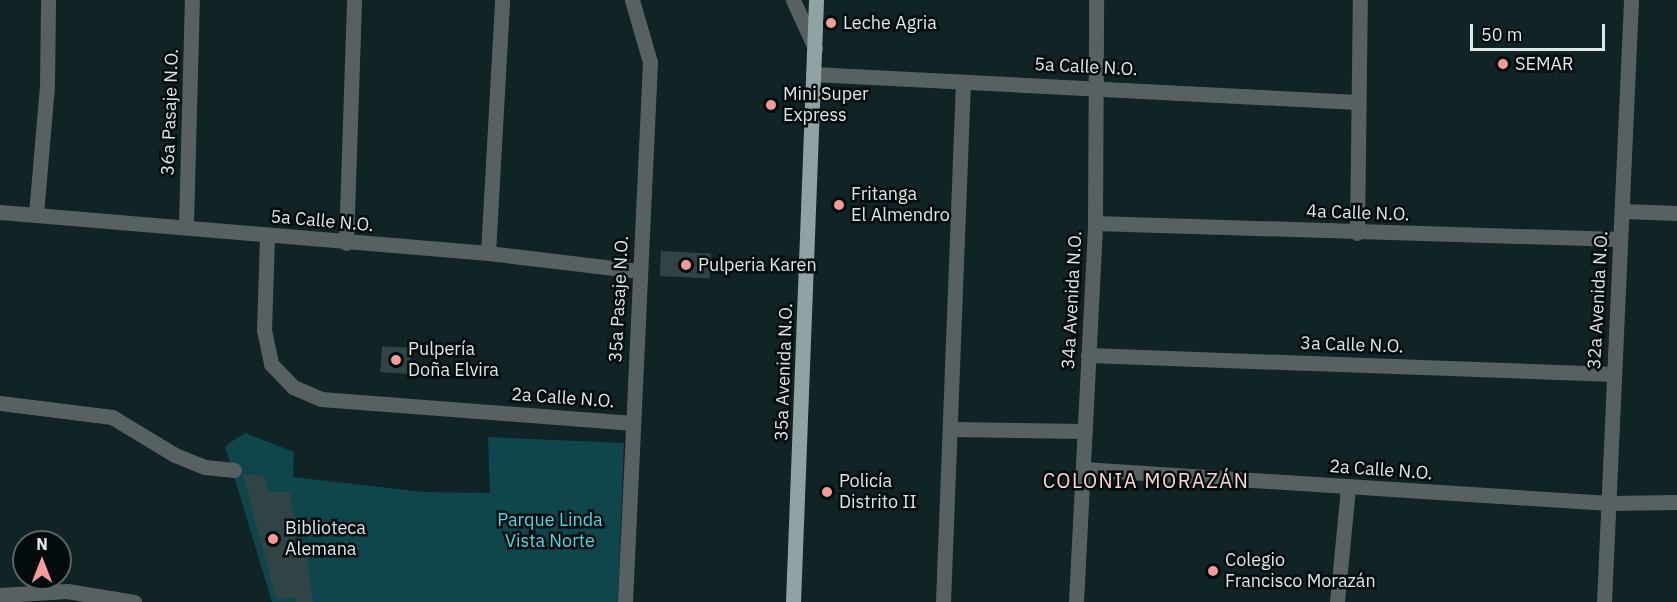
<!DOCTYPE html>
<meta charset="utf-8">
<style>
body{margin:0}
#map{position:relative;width:1677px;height:602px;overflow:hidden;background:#102325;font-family:"IBM Plex Sans",sans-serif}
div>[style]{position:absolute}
.green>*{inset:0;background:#0e464b}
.building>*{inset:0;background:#304345;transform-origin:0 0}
.minor>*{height:15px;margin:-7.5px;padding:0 7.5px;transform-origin:7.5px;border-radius:7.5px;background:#586162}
.major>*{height:15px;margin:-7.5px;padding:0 7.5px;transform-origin:7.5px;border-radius:7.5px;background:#90a3a4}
.dots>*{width:16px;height:16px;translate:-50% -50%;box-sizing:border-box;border:3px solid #040b0c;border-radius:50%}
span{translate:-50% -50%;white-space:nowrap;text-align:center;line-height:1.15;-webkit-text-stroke:5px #040b0c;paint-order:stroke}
.poi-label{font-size:18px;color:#dde8e9}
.left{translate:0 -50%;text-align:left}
.street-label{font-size:18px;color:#dde8e9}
.park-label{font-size:18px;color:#49dbe7}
.neighbourhood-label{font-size:20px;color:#fbd8d5;letter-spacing:1.5px}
.north{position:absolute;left:12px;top:530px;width:60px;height:60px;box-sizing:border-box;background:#040b0c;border:2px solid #5b6364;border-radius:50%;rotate:0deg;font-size:16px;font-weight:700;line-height:24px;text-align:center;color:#dde8e9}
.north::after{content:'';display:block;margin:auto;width:21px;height:27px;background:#f59b97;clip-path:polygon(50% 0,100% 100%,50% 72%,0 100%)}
.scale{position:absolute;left:1470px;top:24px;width:135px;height:27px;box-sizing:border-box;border:3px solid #dde8e9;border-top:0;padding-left:8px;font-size:18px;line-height:21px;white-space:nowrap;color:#dde8e9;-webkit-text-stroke:4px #040b0c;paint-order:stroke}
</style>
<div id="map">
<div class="green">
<div style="clip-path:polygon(245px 433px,294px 452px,293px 477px,423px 492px,490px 493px,488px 437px,624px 443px,618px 602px,272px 602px,225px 446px)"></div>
</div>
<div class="building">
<div style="left:661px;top:251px;width:50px;height:25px;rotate:3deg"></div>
<div style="left:382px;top:346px;width:29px;height:26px;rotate:4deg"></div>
<div style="clip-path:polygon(243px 474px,264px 476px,268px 492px,290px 492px,299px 552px,306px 545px,313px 602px,296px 602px,295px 597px,276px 599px)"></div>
</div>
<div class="minor">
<div style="left:793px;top:0;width:53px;rotate:65.4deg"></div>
<div style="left:813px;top:74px;width:545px;rotate:2.95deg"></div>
<div style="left:1622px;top:211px;width:55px;rotate:2.1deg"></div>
<div style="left:0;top:212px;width:490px;rotate:4.8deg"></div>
<div style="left:488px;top:253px;width:153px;rotate:6.8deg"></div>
<div style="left:36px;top:214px;width:128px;rotate:-85.1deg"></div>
<div style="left:47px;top:86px;width:86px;rotate:-89.3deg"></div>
<div style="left:1095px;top:223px;width:525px;rotate:1.75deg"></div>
<div style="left:186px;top:225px;width:225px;rotate:-88.5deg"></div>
<div style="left:1357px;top:233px;width:233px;rotate:-89.3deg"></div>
<div style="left:267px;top:236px;width:94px;rotate:91.8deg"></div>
<div style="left:264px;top:330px;width:35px;rotate:78deg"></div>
<div style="left:271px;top:364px;width:32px;rotate:46deg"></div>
<div style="left:293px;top:387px;width:30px;rotate:23deg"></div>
<div style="left:321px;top:399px;width:313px;rotate:4.4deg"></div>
<div style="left:346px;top:243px;width:243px;rotate:-88.1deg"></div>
<div style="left:488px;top:253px;width:253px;rotate:-86.8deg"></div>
<div style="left:1088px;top:355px;width:526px;rotate:2.07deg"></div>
<div style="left:0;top:403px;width:113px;rotate:7.1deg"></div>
<div style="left:112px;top:417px;width:74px;rotate:31.1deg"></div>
<div style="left:175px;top:455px;width:32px;rotate:22deg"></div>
<div style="left:205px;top:467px;width:29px;rotate:6deg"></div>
<div style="left:952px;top:429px;width:133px;rotate:0.9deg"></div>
<div style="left:1083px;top:469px;width:527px;rotate:3.7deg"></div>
<div style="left:1609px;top:503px;width:68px;rotate:-0.8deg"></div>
<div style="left:0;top:595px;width:67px;rotate:-3.4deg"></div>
<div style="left:67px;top:591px;width:68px;rotate:9.3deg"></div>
<div style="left:625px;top:602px;width:541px;rotate:-87.35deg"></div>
<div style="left:650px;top:62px;width:65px;rotate:-106.2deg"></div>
<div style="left:943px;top:602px;width:521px;rotate:-87.8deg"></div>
<div style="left:1076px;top:602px;width:379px;rotate:-87.1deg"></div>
<div style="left:1095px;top:223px;width:223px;rotate:-89.7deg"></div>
<div style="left:1337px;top:602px;width:115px;rotate:-84.5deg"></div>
<div style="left:1604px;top:602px;width:603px;rotate:-87.43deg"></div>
</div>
<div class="major">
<div style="left:793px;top:602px;width:602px;rotate:-87.81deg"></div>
</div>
<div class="dots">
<div style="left:831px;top:23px;background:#f59b97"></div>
<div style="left:1503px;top:64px;background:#f59b97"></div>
<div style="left:771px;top:105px;background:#f59b97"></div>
<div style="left:839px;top:205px;background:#f59b97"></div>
<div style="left:686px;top:265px;background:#f59b97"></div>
<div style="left:396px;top:360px;background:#f59b97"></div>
<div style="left:827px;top:492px;background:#f59b97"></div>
<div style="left:273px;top:539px;background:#f59b97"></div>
<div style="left:1213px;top:571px;background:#f59b97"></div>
</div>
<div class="poi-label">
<span class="left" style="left:843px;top:23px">Leche Agria</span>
<span class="left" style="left:1515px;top:64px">SEMAR</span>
<span class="left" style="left:783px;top:105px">Mini Super<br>Express</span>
<span class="left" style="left:851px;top:205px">Fritanga<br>El Almendro</span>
<span class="left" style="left:698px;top:265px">Pulperia Karen</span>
<span class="left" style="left:408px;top:360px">Pulpería<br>Doña Elvira</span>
<span class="left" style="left:839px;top:492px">Policía<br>Distrito II</span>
<span class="left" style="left:285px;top:539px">Biblioteca<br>Alemana</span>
<span class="left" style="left:1225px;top:571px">Colegio<br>Francisco Morazán</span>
</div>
<div class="street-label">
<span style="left:1086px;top:67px;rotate:3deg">5a Calle N.O.</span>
<span style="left:170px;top:112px;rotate:-88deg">36a Pasaje N.O.</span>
<span style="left:1358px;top:213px;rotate:2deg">4a Calle N.O.</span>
<span style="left:322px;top:221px;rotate:5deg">5a Calle N.O.</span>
<span style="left:619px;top:299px;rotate:-87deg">35a Pasaje N.O.</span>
<span style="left:1072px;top:300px;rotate:-87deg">34a Avenida N.O.</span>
<span style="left:1598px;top:300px;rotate:-87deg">32a Avenida N.O.</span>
<span style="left:1352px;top:345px;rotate:2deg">3a Calle N.O.</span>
<span style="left:784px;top:372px;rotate:-88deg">35a Avenida N.O.</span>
<span style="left:563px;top:398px;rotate:4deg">2a Calle N.O.</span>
<span style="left:1381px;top:470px;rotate:4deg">2a Calle N.O.</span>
</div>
<div class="park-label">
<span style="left:550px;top:531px">Parque Linda<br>Vista Norte</span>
</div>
<div class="neighbourhood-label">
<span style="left:1146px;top:480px">COLONIA MORAZÁN</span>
</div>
<div class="north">N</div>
<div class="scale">50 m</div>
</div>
